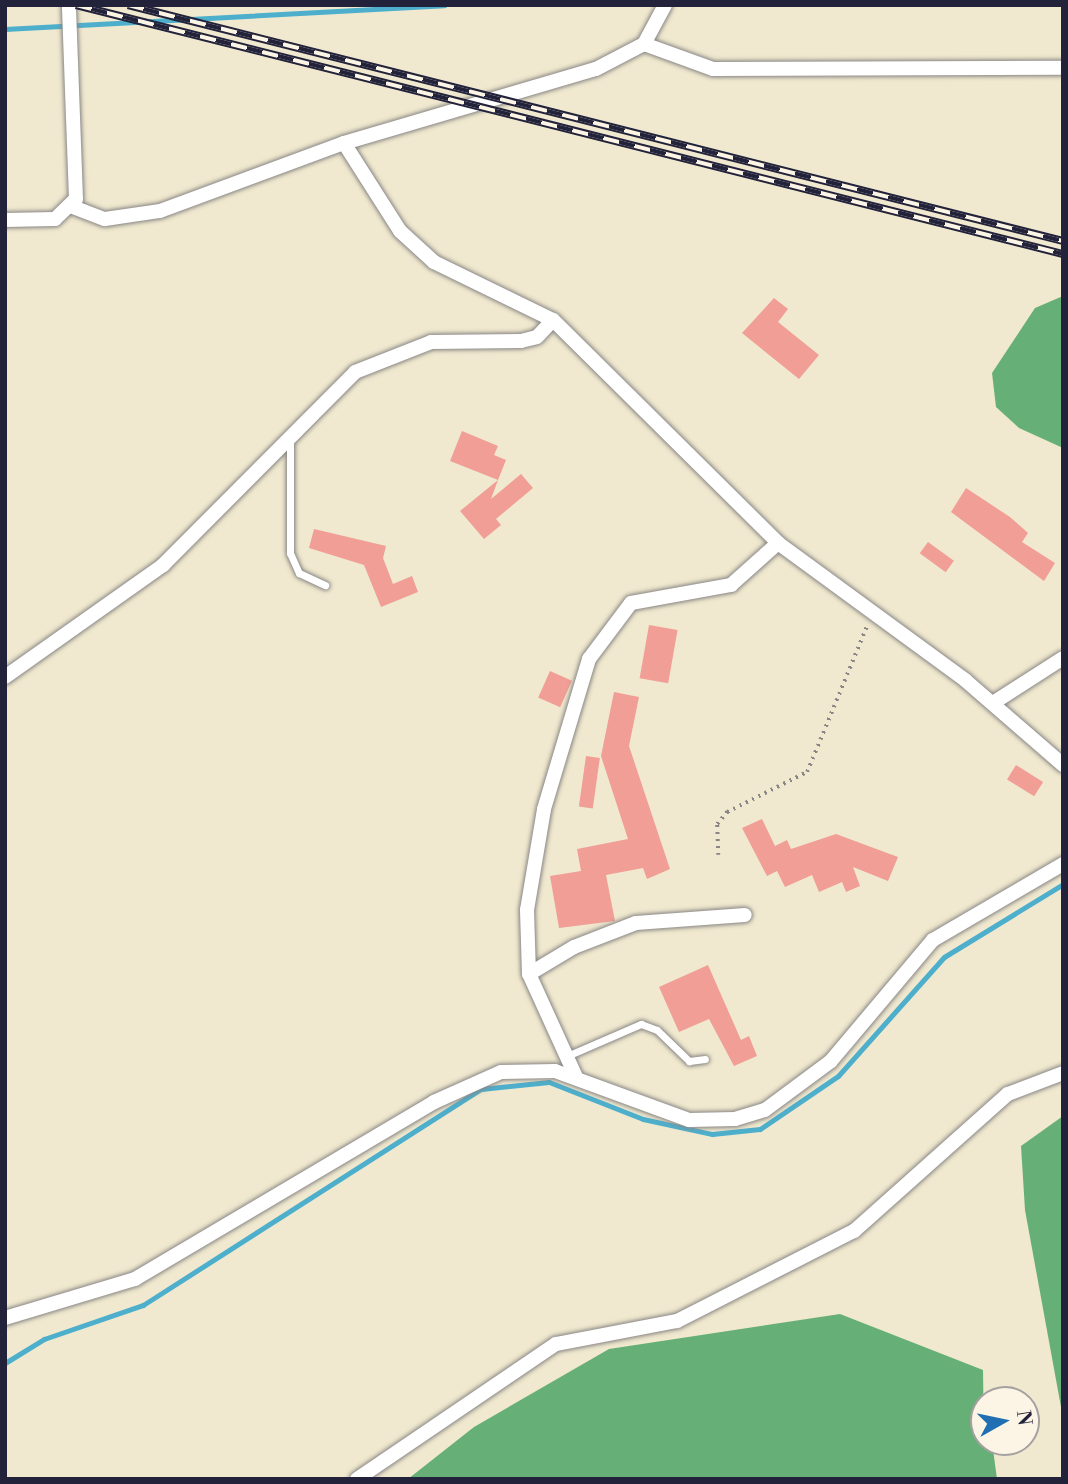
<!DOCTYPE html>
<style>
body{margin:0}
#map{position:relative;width:1068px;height:1484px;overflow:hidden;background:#f0e9cf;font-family:"Libre Bodoni",serif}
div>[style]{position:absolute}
.forest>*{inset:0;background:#66af76}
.stream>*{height:5px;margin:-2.5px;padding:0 2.5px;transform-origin:2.5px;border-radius:2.5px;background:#4dafcc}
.building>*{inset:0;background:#f09e96;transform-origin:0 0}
.path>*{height:3.5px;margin-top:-1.75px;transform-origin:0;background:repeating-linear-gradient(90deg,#898685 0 2px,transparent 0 7px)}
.roads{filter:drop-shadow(0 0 2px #898685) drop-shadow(0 0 2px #898685)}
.lane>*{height:7px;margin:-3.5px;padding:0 3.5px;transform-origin:3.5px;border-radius:3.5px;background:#fff}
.street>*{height:14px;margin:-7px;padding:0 7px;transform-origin:7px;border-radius:7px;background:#fff}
.rail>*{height:8px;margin-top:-4px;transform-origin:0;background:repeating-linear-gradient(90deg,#fcf5e5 0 16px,#22223b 0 32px);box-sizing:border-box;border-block:2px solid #22223b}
span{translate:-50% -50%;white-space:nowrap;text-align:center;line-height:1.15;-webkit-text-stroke:6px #fcf5e5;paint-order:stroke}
.frame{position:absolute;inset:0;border:7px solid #22223b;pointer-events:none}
.north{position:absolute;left:970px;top:1386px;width:70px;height:70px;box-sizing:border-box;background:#fcf5e5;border:2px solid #a5a1a1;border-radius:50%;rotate:81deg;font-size:19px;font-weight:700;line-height:28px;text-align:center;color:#22223b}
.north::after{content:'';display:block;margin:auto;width:24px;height:32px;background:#1f6fb2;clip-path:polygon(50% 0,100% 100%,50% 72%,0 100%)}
</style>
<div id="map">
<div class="forest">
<div style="clip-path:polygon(1063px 296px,1063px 448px,1019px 428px,996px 407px,992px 373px,1035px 308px)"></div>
<div style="clip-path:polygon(1063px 1116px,1063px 1418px,1025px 1210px,1021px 1146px)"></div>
<div style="clip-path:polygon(840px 1314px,983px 1370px,984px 1442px,992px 1442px,997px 1479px,408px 1479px,474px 1427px,609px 1349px)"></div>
</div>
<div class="stream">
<div style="left:5px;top:29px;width:440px;rotate:-3.1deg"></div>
<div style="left:5px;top:1363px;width:46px;rotate:-31.6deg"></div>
<div style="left:44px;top:1339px;width:105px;rotate:-19deg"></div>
<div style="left:143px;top:1305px;width:401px;rotate:-32.6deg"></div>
<div style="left:481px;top:1089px;width:68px;rotate:-5.9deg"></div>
<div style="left:549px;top:1082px;width:101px;rotate:21.5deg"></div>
<div style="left:643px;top:1119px;width:71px;rotate:12.3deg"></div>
<div style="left:712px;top:1134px;width:48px;rotate:-5.9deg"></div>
<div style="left:760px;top:1129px;width:94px;rotate:-34.2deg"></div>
<div style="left:838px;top:1076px;width:159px;rotate:-48.3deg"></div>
<div style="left:944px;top:957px;width:140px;rotate:-31.5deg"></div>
</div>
<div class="building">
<div style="clip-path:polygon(774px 298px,788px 309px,778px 322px,819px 355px,799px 379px,742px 333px)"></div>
<div style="clip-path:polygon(462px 431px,498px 446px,494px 455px,506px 460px,498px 480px,450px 461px)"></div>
<div style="clip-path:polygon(521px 474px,533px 488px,496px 519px,501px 525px,484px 539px,460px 511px,498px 480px,491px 499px)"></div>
<div style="clip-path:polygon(966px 488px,1010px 517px,1028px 533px,1022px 542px,1055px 563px,1044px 581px,951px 512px)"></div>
<div style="clip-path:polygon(314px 529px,386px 546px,383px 558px,393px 584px,412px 576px,418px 592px,381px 607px,364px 565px,309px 548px)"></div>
<div style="left:928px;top:542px;width:32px;height:14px;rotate:36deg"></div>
<div style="left:649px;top:625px;width:29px;height:54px;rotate:10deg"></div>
<div style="left:550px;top:671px;width:24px;height:29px;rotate:24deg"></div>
<div style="clip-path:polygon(614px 692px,639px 697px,629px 746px,670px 869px,647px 879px,643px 868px,606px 875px,615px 921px,559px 928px,550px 876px,581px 871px,577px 849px,628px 839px,601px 756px)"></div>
<div style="left:586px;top:756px;width:14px;height:51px;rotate:8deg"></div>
<div style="left:1016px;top:765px;width:32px;height:17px;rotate:32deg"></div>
<div style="clip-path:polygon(762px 819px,775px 846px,787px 840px,791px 849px,836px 834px,898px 857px,888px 881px,853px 867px,860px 886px,846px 892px,842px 882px,819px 892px,812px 875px,785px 887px,777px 871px,767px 876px,742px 828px)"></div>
<div style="clip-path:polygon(708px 965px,741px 1040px,749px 1036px,757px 1056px,734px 1066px,709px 1019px,679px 1032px,659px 987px)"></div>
</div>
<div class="path">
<div style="left:718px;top:855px;width:31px;rotate:-92deg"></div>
<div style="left:717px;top:824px;width:16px;rotate:-50deg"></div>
<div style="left:727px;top:812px;width:89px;rotate:-26.6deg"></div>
<div style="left:807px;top:772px;width:158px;rotate:-67.7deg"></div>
</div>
<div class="roads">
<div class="lane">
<div style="left:290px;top:435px;width:118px;rotate:90deg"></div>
<div style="left:290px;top:553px;width:22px;rotate:66deg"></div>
<div style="left:299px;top:573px;width:29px;rotate:25deg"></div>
<div style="left:567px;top:1056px;width:81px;rotate:-23.4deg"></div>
<div style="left:641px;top:1024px;width:17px;rotate:21deg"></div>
<div style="left:657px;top:1030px;width:45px;rotate:44.1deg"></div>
<div style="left:689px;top:1061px;width:16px;rotate:-7deg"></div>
</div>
<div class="street">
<div style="left:644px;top:44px;width:73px;rotate:19.9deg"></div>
<div style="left:713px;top:69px;width:350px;rotate:-0.2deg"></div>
<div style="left:344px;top:143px;width:104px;rotate:57.5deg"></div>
<div style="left:400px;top:231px;width:46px;rotate:42.4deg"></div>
<div style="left:434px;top:262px;width:132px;rotate:26deg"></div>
<div style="left:553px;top:320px;width:317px;rotate:44.7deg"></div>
<div style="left:778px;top:543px;width:232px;rotate:36.2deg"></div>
<div style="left:965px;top:680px;width:130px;rotate:40.9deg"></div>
<div style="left:73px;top:207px;width:34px;rotate:21deg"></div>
<div style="left:105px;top:219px;width:56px;rotate:-8.3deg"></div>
<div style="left:160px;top:211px;width:196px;rotate:-20.3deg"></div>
<div style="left:344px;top:143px;width:263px;rotate:-16.4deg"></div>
<div style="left:596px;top:69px;width:54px;rotate:-27.5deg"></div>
<div style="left:644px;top:44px;width:44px;rotate:-61.7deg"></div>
<div style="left:5px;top:220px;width:50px;rotate:-1.1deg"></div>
<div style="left:55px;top:219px;width:29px;rotate:-44deg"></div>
<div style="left:76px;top:199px;width:194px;rotate:-92.1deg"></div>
<div style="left:5px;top:677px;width:194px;rotate:-35.3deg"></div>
<div style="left:163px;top:565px;width:272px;rotate:-45.1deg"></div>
<div style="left:355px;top:372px;width:82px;rotate:-21.5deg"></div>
<div style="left:431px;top:342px;width:90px;rotate:-0.6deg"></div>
<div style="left:521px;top:341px;width:16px;rotate:-14deg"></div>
<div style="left:537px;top:337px;width:23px;rotate:-47deg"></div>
<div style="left:993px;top:703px;width:83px;rotate:-32.7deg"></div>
<div style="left:529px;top:974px;width:52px;rotate:-31deg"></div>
<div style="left:574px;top:947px;width:66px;rotate:-21.2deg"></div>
<div style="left:636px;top:923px;width:109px;rotate:-4.2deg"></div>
<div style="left:576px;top:1077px;width:113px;rotate:-114.5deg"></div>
<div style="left:529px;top:974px;width:64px;rotate:-91.8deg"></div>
<div style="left:527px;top:910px;width:102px;rotate:-80.4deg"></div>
<div style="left:544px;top:809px;width:157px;rotate:-73.3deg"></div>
<div style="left:589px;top:659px;width:70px;rotate:-53.1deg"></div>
<div style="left:631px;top:603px;width:102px;rotate:-10.2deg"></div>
<div style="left:731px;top:585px;width:63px;rotate:-41.8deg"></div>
<div style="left:5px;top:1318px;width:136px;rotate:-16.7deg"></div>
<div style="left:135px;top:1279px;width:347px;rotate:-30.6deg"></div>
<div style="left:434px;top:1102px;width:73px;rotate:-24.1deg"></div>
<div style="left:501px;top:1072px;width:54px;rotate:-1.1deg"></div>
<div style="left:555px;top:1071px;width:143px;rotate:20.1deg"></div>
<div style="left:689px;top:1120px;width:46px;rotate:-1.2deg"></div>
<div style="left:735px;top:1119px;width:31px;rotate:-17deg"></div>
<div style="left:765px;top:1110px;width:82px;rotate:-36.6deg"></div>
<div style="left:831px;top:1061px;width:158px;rotate:-49.9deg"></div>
<div style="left:933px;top:940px;width:151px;rotate:-30.3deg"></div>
<div style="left:357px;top:1479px;width:240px;rotate:-34.2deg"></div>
<div style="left:556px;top:1344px;width:123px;rotate:-10.8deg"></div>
<div style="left:677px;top:1321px;width:199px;rotate:-27deg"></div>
<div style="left:854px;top:1231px;width:206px;rotate:-41.7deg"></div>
<div style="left:1008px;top:1094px;width:59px;rotate:-20.9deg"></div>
</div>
</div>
<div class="rail">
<div style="left:76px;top:5px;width:1018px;rotate:14.16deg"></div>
<div style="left:128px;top:5px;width:964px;rotate:14.17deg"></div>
</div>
<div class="frame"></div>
<div class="north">N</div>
</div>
